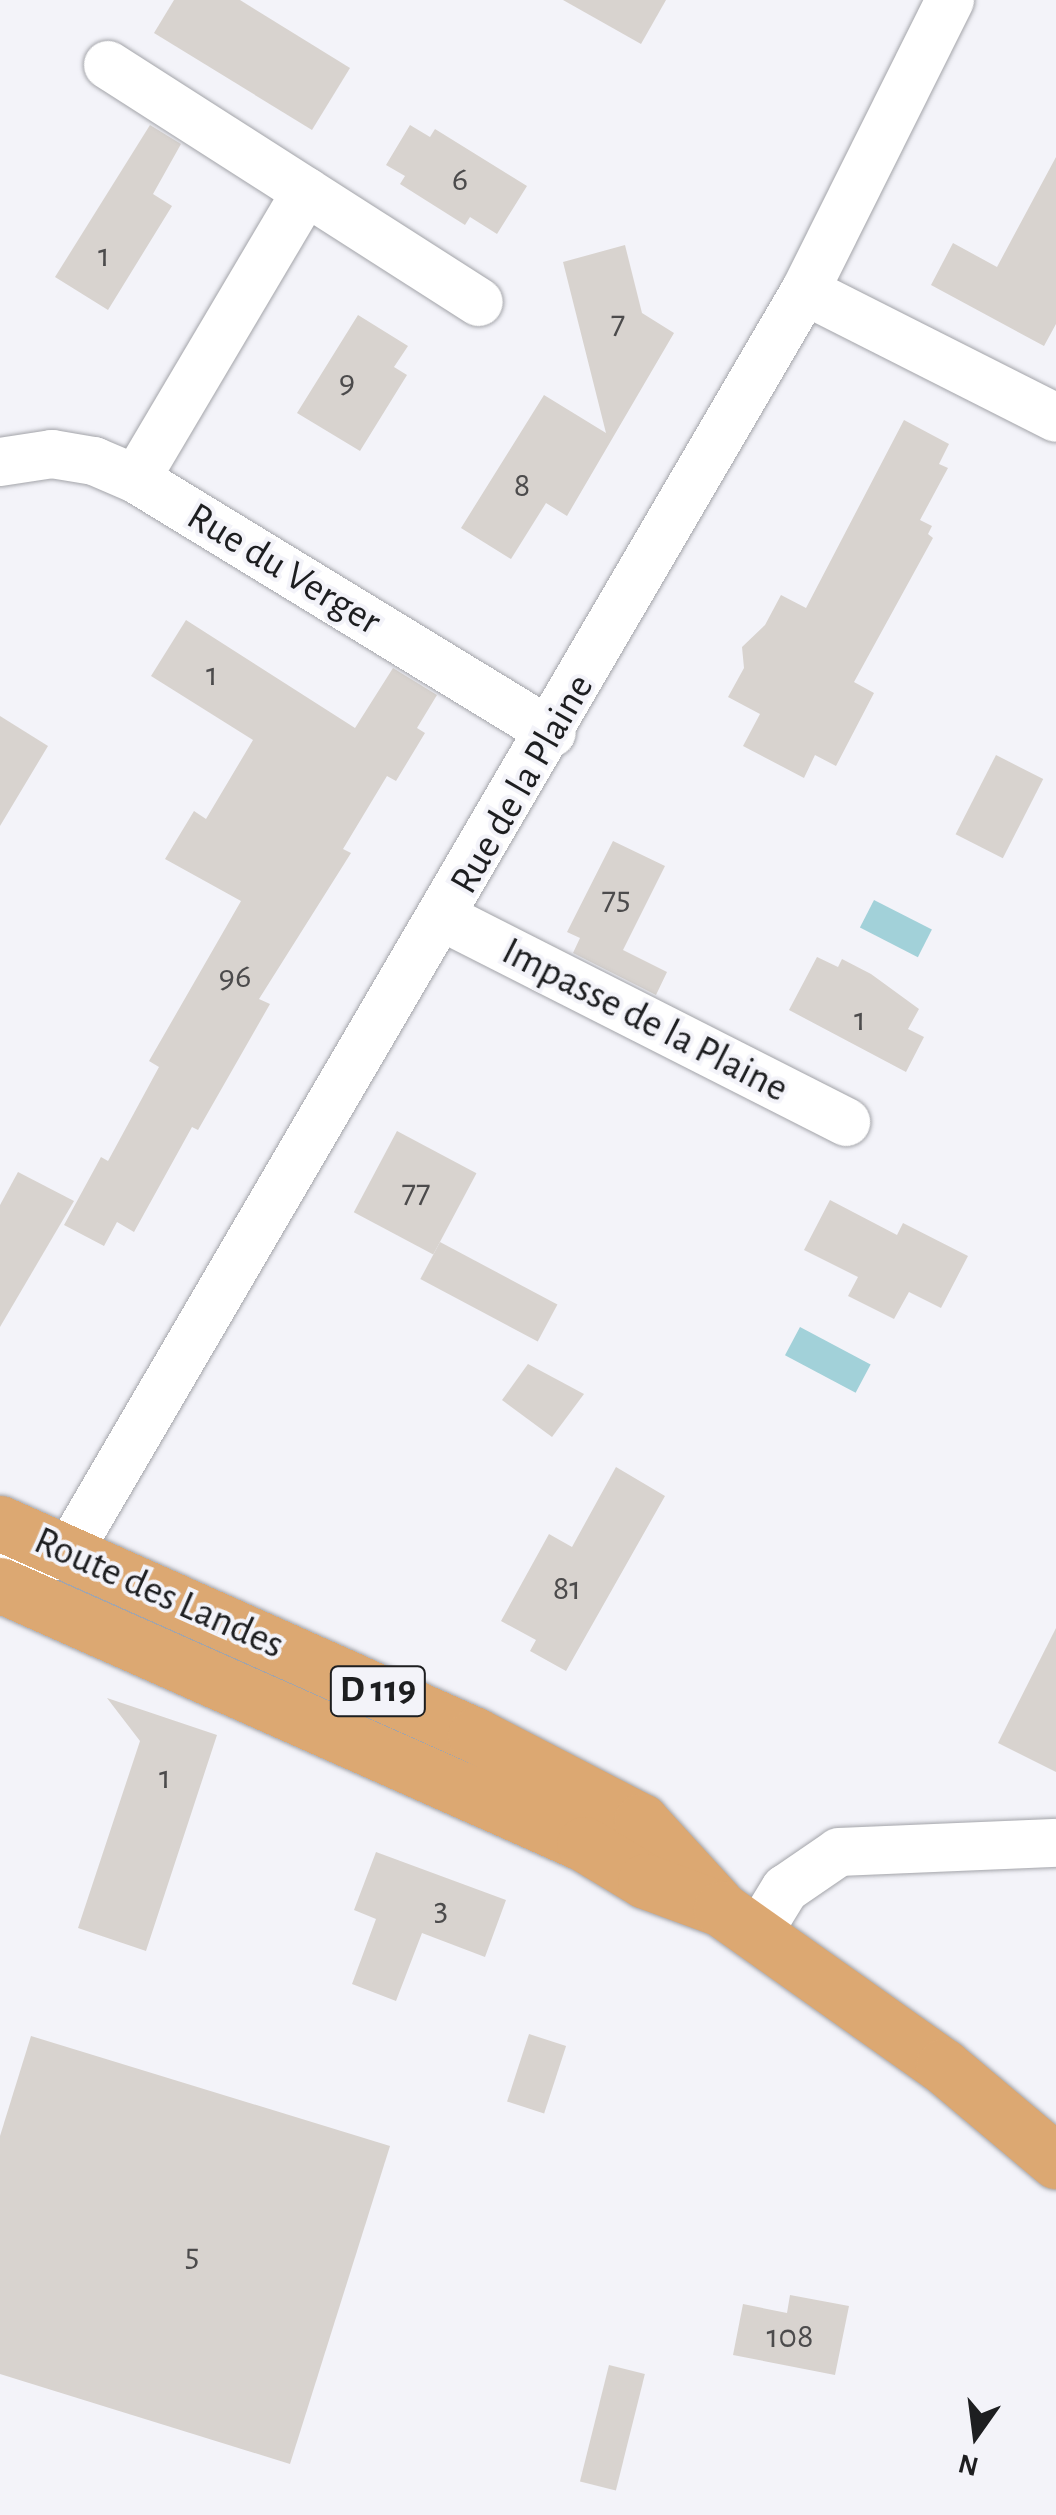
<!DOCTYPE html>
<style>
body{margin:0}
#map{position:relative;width:1056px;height:2515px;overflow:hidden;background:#f3f3f9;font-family:"Alegreya Sans",sans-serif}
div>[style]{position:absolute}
.water>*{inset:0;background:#a2d1d9;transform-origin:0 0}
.building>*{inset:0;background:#d8d3cf;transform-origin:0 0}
.roads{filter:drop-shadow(0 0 2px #a3a4a9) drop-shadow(0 0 2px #a3a4a9)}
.street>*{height:48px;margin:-24px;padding:0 24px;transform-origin:24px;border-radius:24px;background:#fff}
.primary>*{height:55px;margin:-27.5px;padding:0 27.5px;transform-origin:27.5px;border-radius:27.5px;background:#dca872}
span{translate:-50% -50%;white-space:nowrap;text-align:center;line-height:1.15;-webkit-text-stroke:8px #f3f3f9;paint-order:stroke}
.number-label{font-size:35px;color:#4c4b4c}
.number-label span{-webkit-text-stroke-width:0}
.shield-label span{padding:2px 8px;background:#f3f3f9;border:2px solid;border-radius:8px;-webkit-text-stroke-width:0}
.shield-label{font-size:38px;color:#1d1e20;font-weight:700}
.street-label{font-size:40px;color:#1d1e20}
.north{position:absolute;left:926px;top:2385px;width:100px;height:100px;-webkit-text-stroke:8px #f3f3f9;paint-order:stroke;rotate:194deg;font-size:28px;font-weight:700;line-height:40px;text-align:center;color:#1d1e20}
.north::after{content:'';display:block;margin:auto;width:35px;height:45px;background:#1d1e20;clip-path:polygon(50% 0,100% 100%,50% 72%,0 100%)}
</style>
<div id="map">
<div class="water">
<div style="left:874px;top:900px;width:65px;height:31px;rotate:27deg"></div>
<div style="left:800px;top:1327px;width:80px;height:32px;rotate:28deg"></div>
</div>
<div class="building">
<div style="clip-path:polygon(174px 0,240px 0,350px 68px,312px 130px,154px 33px)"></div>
<div style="clip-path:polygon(563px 0,666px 0,641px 44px)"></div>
<div style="clip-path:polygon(150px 125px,181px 144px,153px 194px,172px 206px,108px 310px,55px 277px)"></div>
<div style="clip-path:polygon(410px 125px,430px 137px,435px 129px,527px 186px,497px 234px,470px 217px,465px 225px,400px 184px,405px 176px,386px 165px)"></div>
<div style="clip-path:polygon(1056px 157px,1056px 324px,1044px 346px,931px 285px,953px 243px,997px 267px)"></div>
<div style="clip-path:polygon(625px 245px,642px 313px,674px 333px,567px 516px,546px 503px,511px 559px,461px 528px,544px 395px,606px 433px,563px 262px)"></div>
<div style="clip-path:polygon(358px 315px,408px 346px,394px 367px,407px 375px,360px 451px,297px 413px)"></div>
<div style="clip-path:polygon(904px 420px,949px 444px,939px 464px,948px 468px,920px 520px,932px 526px,928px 534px,933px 538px,854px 682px,874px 693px,836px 766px,815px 755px,804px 778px,743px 746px,760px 714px,728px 697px,744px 668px,742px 647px,765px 625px,781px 595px,806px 608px)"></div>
<div style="clip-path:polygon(186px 620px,355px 728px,393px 668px,437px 695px,417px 728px,425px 733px,396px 781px,387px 776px,343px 849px,351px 853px,259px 999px,270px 1004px,198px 1130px,192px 1127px,134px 1232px,117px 1222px,104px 1246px,64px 1225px,101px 1157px,108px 1161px,159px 1067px,149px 1061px,241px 901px,165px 859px,194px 811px,206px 819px,253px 740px,151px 676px)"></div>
<div style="clip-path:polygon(0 716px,48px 746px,0 826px)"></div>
<div style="left:996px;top:755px;width:53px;height:89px;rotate:27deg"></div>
<div style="clip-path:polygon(613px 841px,665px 866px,623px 950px,667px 972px,656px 995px,573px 953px,580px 938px,567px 932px)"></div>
<div style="clip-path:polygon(817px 957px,838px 967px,842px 959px,871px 974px,919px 1009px,908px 1029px,924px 1037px,906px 1072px,789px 1010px)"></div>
<div style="left:397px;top:1131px;width:90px;height:92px;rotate:28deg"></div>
<div style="clip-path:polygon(18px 1172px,74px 1201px,0 1327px,0 1205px)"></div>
<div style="clip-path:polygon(830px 1200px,897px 1235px,903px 1223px,968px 1256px,941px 1308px,909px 1292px,894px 1319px,848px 1296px,858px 1277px,804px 1250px)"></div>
<div style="left:440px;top:1242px;width:133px;height:42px;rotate:28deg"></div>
<div style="clip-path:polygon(528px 1364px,584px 1394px,552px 1437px,502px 1400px)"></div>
<div style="clip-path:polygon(616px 1467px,665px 1496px,566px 1671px,530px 1651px,536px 1640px,501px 1621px,549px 1534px,572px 1547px)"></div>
<div style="clip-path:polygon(1056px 1628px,1056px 1772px,998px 1743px)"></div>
<div style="clip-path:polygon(107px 1698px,217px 1735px,146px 1951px,78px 1928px,140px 1741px)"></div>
<div style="clip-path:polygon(376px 1852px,506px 1900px,485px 1957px,422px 1933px,396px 2001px,352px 1984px,376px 1919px,354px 1910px)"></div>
<div style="left:529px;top:2034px;width:39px;height:71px;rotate:18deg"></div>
<div style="clip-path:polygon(31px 2036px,390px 2146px,290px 2464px,0 2374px,0 2136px)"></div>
<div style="clip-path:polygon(790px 2295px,849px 2306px,835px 2375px,733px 2355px,743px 2304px,787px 2313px)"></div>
<div style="left:609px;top:2365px;width:37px;height:120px;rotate:14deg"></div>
</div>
<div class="roads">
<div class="street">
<div style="left:108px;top:65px;width:440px;rotate:32.6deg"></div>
<div style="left:805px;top:291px;width:281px;rotate:26.8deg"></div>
<div style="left:0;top:462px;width:53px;rotate:-8.7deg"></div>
<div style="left:52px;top:454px;width:43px;rotate:9.5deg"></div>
<div style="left:94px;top:461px;width:46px;rotate:23.2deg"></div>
<div style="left:136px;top:479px;width:487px;rotate:31.4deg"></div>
<div style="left:136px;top:479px;width:334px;rotate:-59.4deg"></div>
<div style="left:444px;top:918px;width:451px;rotate:26.9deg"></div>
<div style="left:0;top:1568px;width:70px;rotate:-12.4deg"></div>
<div style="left:68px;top:1553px;width:1461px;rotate:-59.72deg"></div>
<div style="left:805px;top:291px;width:325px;rotate:-63.5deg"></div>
<div style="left:758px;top:1933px;width:52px;rotate:-58.5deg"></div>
<div style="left:785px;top:1889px;width:65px;rotate:-34.4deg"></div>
<div style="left:839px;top:1852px;width:217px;rotate:-2.4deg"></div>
</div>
<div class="primary">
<div style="left:0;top:1523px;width:520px;rotate:24.05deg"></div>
<div style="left:475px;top:1735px;width:187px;rotate:27.4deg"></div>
<div style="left:641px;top:1821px;width:111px;rotate:47.6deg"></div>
<div style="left:0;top:1585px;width:639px;rotate:23.92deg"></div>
<div style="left:584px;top:1844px;width:71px;rotate:31.2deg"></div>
<div style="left:645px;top:1881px;width:81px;rotate:20.2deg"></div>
<div style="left:721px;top:1909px;width:272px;rotate:35.3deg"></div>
<div style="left:943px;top:2066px;width:148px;rotate:40.1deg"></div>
</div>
</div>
<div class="number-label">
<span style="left:460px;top:180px">6</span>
<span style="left:104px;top:256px">1</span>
<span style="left:618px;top:323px">7</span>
<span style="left:347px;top:382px">9</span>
<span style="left:522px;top:486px">8</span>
<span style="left:212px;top:675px">1</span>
<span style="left:616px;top:899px">75</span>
<span style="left:235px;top:977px">96</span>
<span style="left:860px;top:1020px">1</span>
<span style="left:416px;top:1192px">77</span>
<span style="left:567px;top:1589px">81</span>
<span style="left:165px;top:1778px">1</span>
<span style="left:441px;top:1910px">3</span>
<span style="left:192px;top:2256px">5</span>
<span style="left:790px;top:2337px">108</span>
</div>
<div class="shield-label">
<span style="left:378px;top:1691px">D 119</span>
</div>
<div class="street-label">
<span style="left:284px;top:569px;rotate:31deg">Rue du Verger</span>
<span style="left:522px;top:784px;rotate:-60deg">Rue de la Plaine</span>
<span style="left:645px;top:1020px;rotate:27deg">Impasse de la Plaine</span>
<span style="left:159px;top:1593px;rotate:24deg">Route des Landes</span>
</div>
<div class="north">N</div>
</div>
